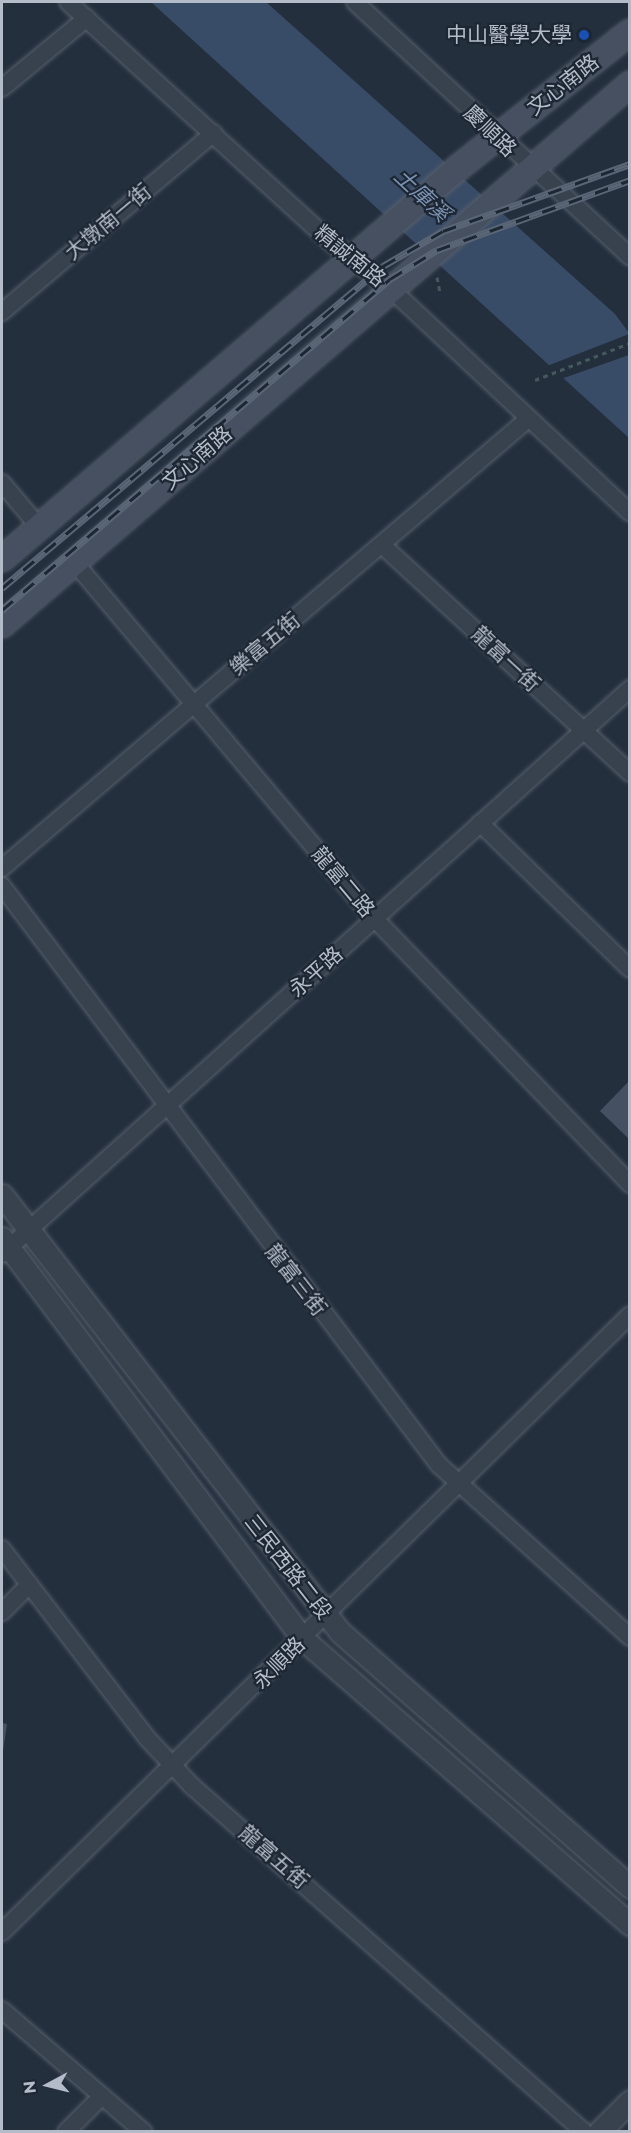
<!DOCTYPE html>
<meta charset="utf-8">
<style>
body{margin:0}
#map{position:relative;width:631px;height:2133px;overflow:hidden;background:#242f3e;font-family:Montserrat,"Noto Sans TC",sans-serif}
div>[style]{position:absolute}
.water>*{inset:0;background:#394c67}
.pier>*{inset:0;background:#242f3e}
.building>*{inset:0;background:#455162}
.path>*{height:3px;margin-top:-1.5px;transform-origin:0;background:repeating-linear-gradient(90deg,#44595c 0 4.5px,transparent 0 9px)}
.roads{filter:drop-shadow(0 0 2px #565f6c) drop-shadow(0 0 2px #565f6c)}
.minor>*{height:16px;margin:-8px;padding:0 8px;transform-origin:8px;border-radius:8px;background:#38414e}
.tertiary>*{height:21px;margin:-10.5px;padding:0 10.5px;transform-origin:10.5px;border-radius:10.5px;background:#38414e}
.secondary>*{height:24px;margin:-12px;padding:0 12px;transform-origin:12px;border-radius:12px;background:#465061}
.rail>*{height:7px;margin-top:-3.5px;transform-origin:0;background:repeating-linear-gradient(90deg,#1d2633 0 14px,#5a6575 0 28px);box-sizing:border-box;border-block:2px solid #5a6575}
.dots>*{width:16px;height:16px;translate:-50% -50%;box-sizing:border-box;border:3px solid #1d2633;border-radius:50%}
span{translate:-50% -50%;white-space:nowrap;text-align:center;line-height:1.15;-webkit-text-stroke:4.5px #1d2633;paint-order:stroke}
.poi-label{font-size:21px;color:#b4bcc9}
.right{translate:-100% -50%;text-align:right}
.street-label{font-size:21px;color:#b4bcc9}
.water-label{font-size:22px;color:#7c92b1;font-style:italic}
.frame{position:absolute;inset:0;border:3px solid #b4bcc9;pointer-events:none}
.north{position:absolute;left:18px;top:2055px;width:60px;height:60px;-webkit-text-stroke:4px #1d2633;paint-order:stroke;rotate:263deg;font-size:16px;font-weight:700;line-height:24px;text-align:center;color:#b4bcc9}
.north::after{content:'';display:block;margin:auto;width:21px;height:27px;background:#b4bcc9;clip-path:polygon(50% 0,100% 100%,50% 72%,0 100%)}
</style>
<div id="map">
<div class="water">
<div style="clip-path:polygon(151px 2px,266px 2px,615px 314px,629px 333px,629px 438px)"></div>
</div>
<div class="pier">
<div style="clip-path:polygon(629px 334px,629px 355px,561px 379px,547px 366px)"></div>
</div>
<div class="building">
<div style="clip-path:polygon(630px 1080px,630px 1140px,600px 1111px)"></div>
<div style="clip-path:polygon(2px 1723px,7px 1724px,3px 1751px,2px 1751px)"></div>
</div>
<div class="path">
<div style="left:437px;top:277px;width:15px;rotate:79deg"></div>
<div style="left:535px;top:380px;width:102px;rotate:-21.3deg"></div>
</div>
<div class="roads">
<div class="minor">
<div style="left:68px;top:2px;width:357px;rotate:42.4deg"></div>
<div style="left:332px;top:243px;width:76px;rotate:38.1deg"></div>
<div style="left:392px;top:290px;width:326px;rotate:43.1deg"></div>
<div style="left:355px;top:2px;width:375px;rotate:42.8deg"></div>
<div style="left:2px;top:88px;width:110px;rotate:-39.5deg"></div>
<div style="left:2px;top:312px;width:277px;rotate:-40.2deg"></div>
<div style="left:2px;top:483px;width:57px;rotate:49.9deg"></div>
<div style="left:382px;top:545px;width:337px;rotate:42.6deg"></div>
<div style="left:75px;top:563px;width:466px;rotate:49.9deg"></div>
<div style="left:375px;top:919px;width:368px;rotate:46.1deg"></div>
<div style="left:480px;top:823px;width:209px;rotate:44.2deg"></div>
<div style="left:2px;top:868px;width:692px;rotate:-40.48deg"></div>
<div style="left:2px;top:886px;width:725px;rotate:52.96deg"></div>
<div style="left:439px;top:1465px;width:257px;rotate:42deg"></div>
<div style="left:2px;top:1254px;width:845px;rotate:-41.98deg"></div>
<div style="left:2px;top:1549px;width:238px;rotate:52.5deg"></div>
<div style="left:147px;top:1738px;width:66px;rotate:46.8deg"></div>
<div style="left:192px;top:1786px;width:523px;rotate:41.43deg"></div>
<div style="left:2px;top:1612px;width:38px;rotate:-45deg"></div>
<div style="left:2px;top:1932px;width:880px;rotate:-44.49deg"></div>
<div style="left:2px;top:2010px;width:187px;rotate:40.7deg"></div>
<div style="left:66px;top:2132px;width:51px;rotate:-45deg"></div>
</div>
<div class="tertiary">
<div style="left:2px;top:1195px;width:552px;rotate:52.28deg"></div>
<div style="left:340px;top:1632px;width:386px;rotate:41.3deg"></div>
<div style="left:2px;top:1238px;width:501px;rotate:53.11deg"></div>
<div style="left:303px;top:1639px;width:434px;rotate:41.1deg"></div>
<div style="left:599px;top:2132px;width:44px;rotate:-45deg"></div>
</div>
<div class="secondary">
<div style="left:2px;top:559px;width:601px;rotate:-40.61deg"></div>
<div style="left:458px;top:168px;width:219px;rotate:-38.3deg"></div>
<div style="left:2px;top:625px;width:829px;rotate:-40.74deg"></div>
</div>
</div>
<div class="rail">
<div style="left:2px;top:588px;width:499px;rotate:-40.2deg"></div>
<div style="left:383px;top:266px;width:69px;rotate:-30.3deg"></div>
<div style="left:443px;top:231px;width:199px;rotate:-19.7deg"></div>
<div style="left:2px;top:610px;width:510px;rotate:-40.47deg"></div>
<div style="left:390px;top:279px;width:55px;rotate:-31.7deg"></div>
<div style="left:437px;top:250px;width:205px;rotate:-19.9deg"></div>
</div>
<div class="dots">
<div style="left:584px;top:35px;background:#1a4fb4"></div>
</div>
<div class="poi-label">
<span class="right" style="left:572px;top:35px">中山醫學大學</span>
</div>
<div class="street-label">
<span style="left:563px;top:85px;rotate:-38deg">文心南路</span>
<span style="left:490px;top:131px;rotate:44deg">慶順路</span>
<span style="left:108px;top:222px;rotate:-40deg">大墩南一街</span>
<span style="left:350px;top:256px;rotate:39deg">精誠南路</span>
<span style="left:197px;top:458px;rotate:-41deg">文心南路</span>
<span style="left:265px;top:644px;rotate:-40deg">樂富五街</span>
<span style="left:506px;top:659px;rotate:43deg">龍富一街</span>
<span style="left:343px;top:882px;rotate:50deg">龍富二路</span>
<span style="left:316px;top:972px;rotate:-42deg">永平路</span>
<span style="left:296px;top:1280px;rotate:52deg">龍富三街</span>
<span style="left:288px;top:1567px;rotate:52deg">三民西路二段</span>
<span style="left:279px;top:1663px;rotate:-45deg">永順路</span>
<span style="left:274px;top:1857px;rotate:41deg">龍富五街</span>
</div>
<div class="water-label">
<span style="left:422px;top:195px;rotate:43deg">土庫溪</span>
</div>
<div class="frame"></div>
<div class="north">N</div>
</div>
